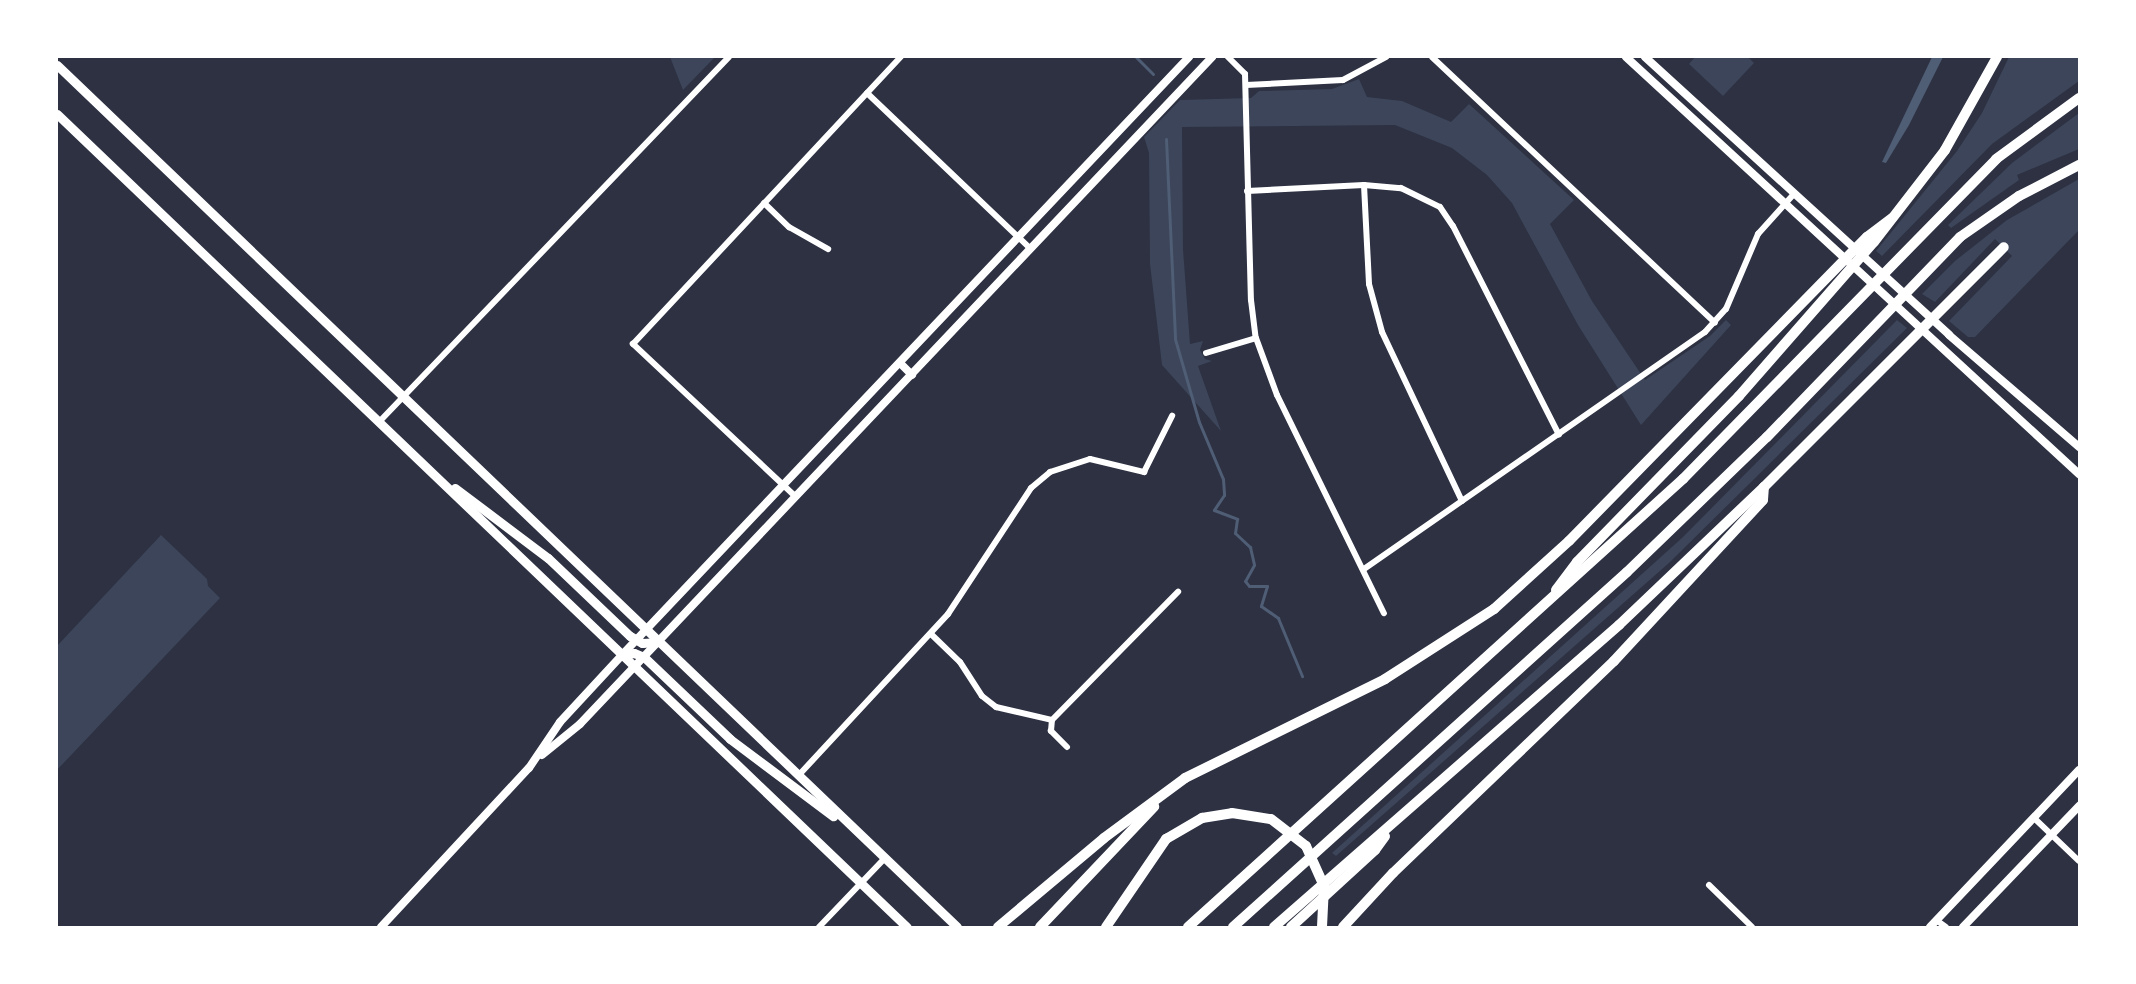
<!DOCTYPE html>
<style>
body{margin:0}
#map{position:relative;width:2136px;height:984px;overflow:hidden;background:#2d3142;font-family:"Alegreya Sans",sans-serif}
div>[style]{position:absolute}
.green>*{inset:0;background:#3c4559}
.water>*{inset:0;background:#4f5d75}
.stream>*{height:3px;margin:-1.5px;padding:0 1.5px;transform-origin:1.5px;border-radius:1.5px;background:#4f5d75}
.minor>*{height:6px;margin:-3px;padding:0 3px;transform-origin:3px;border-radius:3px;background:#fff}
.tertiary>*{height:8px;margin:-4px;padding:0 4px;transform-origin:4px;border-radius:4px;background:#fff}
.secondary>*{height:8px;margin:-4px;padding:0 4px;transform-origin:4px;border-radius:4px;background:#fff}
.primary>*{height:9px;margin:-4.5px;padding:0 4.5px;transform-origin:4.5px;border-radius:4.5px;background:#fff}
.motorway>*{height:10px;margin:-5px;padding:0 5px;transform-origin:5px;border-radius:5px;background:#fff}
span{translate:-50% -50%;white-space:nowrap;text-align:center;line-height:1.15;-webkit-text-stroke:4.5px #fff;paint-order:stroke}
.frame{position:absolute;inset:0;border:58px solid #fff;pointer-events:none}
</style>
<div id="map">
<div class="green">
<div style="clip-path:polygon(670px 57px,715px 57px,683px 90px)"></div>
<div style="clip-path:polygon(1695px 57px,1748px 57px,1754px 63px,1723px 96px,1689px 64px)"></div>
<div style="clip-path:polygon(2009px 57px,2079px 57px,2079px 81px,1992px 144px,1882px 256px,1876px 251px,1957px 151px,1982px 113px)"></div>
<div style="clip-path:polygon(1359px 79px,1367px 97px,1402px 101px,1451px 122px,1469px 104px,1574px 200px,1550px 224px,1592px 301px,1645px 380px,1710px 336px,1726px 320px,1731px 325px,1641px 425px,1578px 325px,1512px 203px,1487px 175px,1452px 148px,1395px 125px,1182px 127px,1183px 249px,1190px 344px,1203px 341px,1200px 350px,1205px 359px,1212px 361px,1198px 366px,1221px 431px,1162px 365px,1150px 264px,1149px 153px,1144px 137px,1180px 100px,1251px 98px,1259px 91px,1332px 89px)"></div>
<div style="clip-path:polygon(2079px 113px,2079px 149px,2017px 175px,2019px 180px,1951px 228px,1948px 225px,2012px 163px)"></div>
<div style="clip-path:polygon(2079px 179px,2079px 230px,1975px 337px,1968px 337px,1949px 321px,2012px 256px,1995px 239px,1935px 302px,1922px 294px,1955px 261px,2007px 220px)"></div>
<div style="clip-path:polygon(1897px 320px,1907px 328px,1669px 563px,1336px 856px,1332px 853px,1683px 537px)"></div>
<div style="clip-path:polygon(161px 535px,207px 579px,208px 586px,220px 598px,57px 770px,57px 646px)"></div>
</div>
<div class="water">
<div style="clip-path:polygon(1932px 57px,1943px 57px,1909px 125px,1886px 163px,1882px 162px)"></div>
</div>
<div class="stream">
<div style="left:1136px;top:57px;width:24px;rotate:45deg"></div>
<div style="left:1166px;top:139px;width:200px;rotate:87.4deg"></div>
<div style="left:1175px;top:339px;width:86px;rotate:73.9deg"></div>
<div style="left:1199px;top:422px;width:62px;rotate:67.2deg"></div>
<div style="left:1223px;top:479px;width:16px;rotate:86deg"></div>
<div style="left:1224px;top:495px;width:18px;rotate:124deg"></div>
<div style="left:1214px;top:510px;width:25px;rotate:21deg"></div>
<div style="left:1237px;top:519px;width:14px;rotate:98deg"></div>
<div style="left:1235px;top:533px;width:21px;rotate:43deg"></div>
<div style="left:1250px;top:547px;width:18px;rotate:77deg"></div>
<div style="left:1254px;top:565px;width:18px;rotate:119deg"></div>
<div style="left:1245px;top:581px;width:6px;rotate:51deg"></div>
<div style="left:1249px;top:586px;width:18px"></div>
<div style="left:1267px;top:586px;width:21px;rotate:107deg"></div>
<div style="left:1261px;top:606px;width:21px;rotate:35deg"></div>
<div style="left:1278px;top:618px;width:63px;rotate:67.5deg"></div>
</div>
<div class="minor">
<div style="left:1228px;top:57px;width:24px;rotate:45deg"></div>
<div style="left:1245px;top:74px;width:226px;rotate:88.5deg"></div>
<div style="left:1251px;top:300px;width:38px;rotate:83deg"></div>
<div style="left:1256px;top:338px;width:61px;rotate:69.8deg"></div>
<div style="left:1277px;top:395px;width:243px;rotate:63.9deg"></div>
<div style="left:1432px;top:57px;width:388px;rotate:43.2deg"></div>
<div style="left:1246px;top:85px;width:97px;rotate:-3deg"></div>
<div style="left:1343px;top:80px;width:49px;rotate:-28.1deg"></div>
<div style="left:867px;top:93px;width:226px;rotate:43.6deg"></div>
<div style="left:1364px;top:185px;width:99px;rotate:87.1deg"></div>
<div style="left:1369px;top:284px;width:50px;rotate:74.8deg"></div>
<div style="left:1382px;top:332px;width:187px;rotate:64.7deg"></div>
<div style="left:1247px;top:191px;width:117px;rotate:-2.9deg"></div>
<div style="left:1364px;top:185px;width:37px;rotate:5deg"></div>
<div style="left:1401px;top:188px;width:43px;rotate:26deg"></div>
<div style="left:1440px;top:207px;width:23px;rotate:56deg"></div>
<div style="left:1453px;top:226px;width:234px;rotate:63.1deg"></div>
<div style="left:764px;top:203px;width:35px;rotate:44deg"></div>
<div style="left:789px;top:227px;width:45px;rotate:29.4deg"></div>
<div style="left:1206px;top:353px;width:52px;rotate:-16.7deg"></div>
<div style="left:380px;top:421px;width:504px;rotate:-46.21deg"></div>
<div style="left:796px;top:497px;width:224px;rotate:-136.8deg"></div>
<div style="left:633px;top:344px;width:393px;rotate:-47deg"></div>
<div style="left:1364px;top:569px;width:415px;rotate:-34.8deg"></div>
<div style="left:1705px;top:332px;width:31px;rotate:-48deg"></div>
<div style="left:1726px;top:309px;width:82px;rotate:-66.9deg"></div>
<div style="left:1758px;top:234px;width:52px;rotate:-48.1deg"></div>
<div style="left:931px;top:634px;width:40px;rotate:44deg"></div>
<div style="left:960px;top:662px;width:40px;rotate:57.1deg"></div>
<div style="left:982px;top:696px;width:18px;rotate:38deg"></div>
<div style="left:996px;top:707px;width:57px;rotate:13.1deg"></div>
<div style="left:1067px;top:747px;width:23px;rotate:-135deg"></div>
<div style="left:1051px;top:731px;width:11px;rotate:-85deg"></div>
<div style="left:1052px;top:720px;width:180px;rotate:-45.5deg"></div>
<div style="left:798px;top:776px;width:221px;rotate:-47.2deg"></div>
<div style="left:948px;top:614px;width:151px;rotate:-56.6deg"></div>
<div style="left:1031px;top:488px;width:25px;rotate:-40deg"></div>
<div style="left:1050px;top:472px;width:42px;rotate:-18deg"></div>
<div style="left:1090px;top:459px;width:56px;rotate:13.5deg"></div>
<div style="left:1144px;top:472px;width:63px;rotate:-63.4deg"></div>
<div style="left:2034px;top:818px;width:62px;rotate:43.7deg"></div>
<div style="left:1709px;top:885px;width:60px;rotate:44.3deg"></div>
<div style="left:1936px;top:920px;width:12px;rotate:35deg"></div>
<div style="left:819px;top:927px;width:95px;rotate:-46.3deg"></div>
</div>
<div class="tertiary">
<div style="left:1626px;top:57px;width:616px;rotate:42.63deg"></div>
<div style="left:1645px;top:57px;width:412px;rotate:42.4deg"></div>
<div style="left:1949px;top:335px;width:172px;rotate:40.7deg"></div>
<div style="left:900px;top:363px;width:17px;rotate:45deg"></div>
<div style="left:542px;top:755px;width:49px;rotate:-39.2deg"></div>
<div style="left:580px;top:724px;width:919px;rotate:-46.54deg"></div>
<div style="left:381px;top:927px;width:217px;rotate:-47.1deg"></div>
<div style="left:529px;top:768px;width:55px;rotate:-56deg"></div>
<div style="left:560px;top:722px;width:91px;rotate:-47.2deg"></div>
<div style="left:622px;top:655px;width:824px;rotate:-46.52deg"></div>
</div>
<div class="secondary">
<div style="left:1930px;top:927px;width:216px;rotate:-46.5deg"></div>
<div style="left:1963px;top:927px;width:168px;rotate:-46.2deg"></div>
</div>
<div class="primary">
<div style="left:57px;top:65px;width:1246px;rotate:43.76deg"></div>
<div style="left:57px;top:114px;width:1176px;rotate:43.73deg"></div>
<div style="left:455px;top:488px;width:116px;rotate:37deg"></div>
<div style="left:548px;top:558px;width:113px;rotate:43.6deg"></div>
<div style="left:630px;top:636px;width:14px;rotate:30deg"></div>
<div style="left:642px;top:643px;width:17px;rotate:-3deg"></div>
<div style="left:622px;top:655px;width:12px;rotate:-9deg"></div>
<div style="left:634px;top:653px;width:11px;rotate:22deg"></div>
<div style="left:644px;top:657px;width:119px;rotate:43.6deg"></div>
<div style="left:730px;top:739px;width:129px;rotate:36.8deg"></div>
</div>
<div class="motorway">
<div style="left:1556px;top:590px;width:35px;rotate:-53deg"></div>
<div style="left:1577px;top:562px;width:232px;rotate:-45.7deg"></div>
<div style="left:1739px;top:396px;width:205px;rotate:-48.8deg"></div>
<div style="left:1874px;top:242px;width:116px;rotate:-52.3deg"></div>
<div style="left:1945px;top:150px;width:107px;rotate:-60.8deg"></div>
<div style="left:998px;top:927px;width:138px;rotate:-40deg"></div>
<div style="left:1104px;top:838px;width:101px;rotate:-36.5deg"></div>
<div style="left:1185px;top:778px;width:223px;rotate:-26.3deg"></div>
<div style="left:1385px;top:679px;width:130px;rotate:-32.7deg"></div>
<div style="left:1494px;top:609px;width:101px;rotate:-42.2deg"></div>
<div style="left:1569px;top:541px;width:426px;rotate:-45.6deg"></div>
<div style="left:1867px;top:237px;width:31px;rotate:-37deg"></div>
<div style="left:1040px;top:927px;width:166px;rotate:-46.5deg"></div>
<div style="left:1106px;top:927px;width:107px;rotate:-55.7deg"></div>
<div style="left:1166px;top:839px;width:42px;rotate:-30.3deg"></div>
<div style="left:1202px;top:818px;width:30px;rotate:-9deg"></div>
<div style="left:1232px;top:813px;width:39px;rotate:9deg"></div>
<div style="left:1271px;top:819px;width:44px;rotate:37.6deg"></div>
<div style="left:1306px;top:846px;width:44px;rotate:65.8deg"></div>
<div style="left:1324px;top:886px;width:41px;rotate:92.8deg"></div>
<div style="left:1188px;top:927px;width:668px;rotate:-42.15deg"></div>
<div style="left:1683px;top:479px;width:448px;rotate:-45.6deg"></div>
<div style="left:1996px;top:159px;width:103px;rotate:-36.3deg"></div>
<div style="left:1233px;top:927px;width:530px;rotate:-42.02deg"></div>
<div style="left:1627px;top:572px;width:194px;rotate:-44deg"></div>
<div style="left:1767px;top:437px;width:278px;rotate:-46deg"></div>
<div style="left:1960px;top:237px;width:72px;rotate:-34.8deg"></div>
<div style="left:2019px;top:196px;width:68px;rotate:-27.3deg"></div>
<div style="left:1274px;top:927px;width:459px;rotate:-41.2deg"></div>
<div style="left:1619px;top:625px;width:200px;rotate:-43.6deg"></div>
<div style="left:1764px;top:487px;width:339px;rotate:-45deg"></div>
<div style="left:1291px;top:927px;width:114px;rotate:-42.5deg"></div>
<div style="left:1375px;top:850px;width:17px;rotate:-54deg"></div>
<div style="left:1343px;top:927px;width:74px;rotate:-47.2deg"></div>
<div style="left:1393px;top:873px;width:306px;rotate:-43.8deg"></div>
<div style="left:1614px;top:661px;width:219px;rotate:-47.2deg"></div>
<div style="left:1763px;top:500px;width:13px;rotate:-86deg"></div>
</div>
<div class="frame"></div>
</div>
